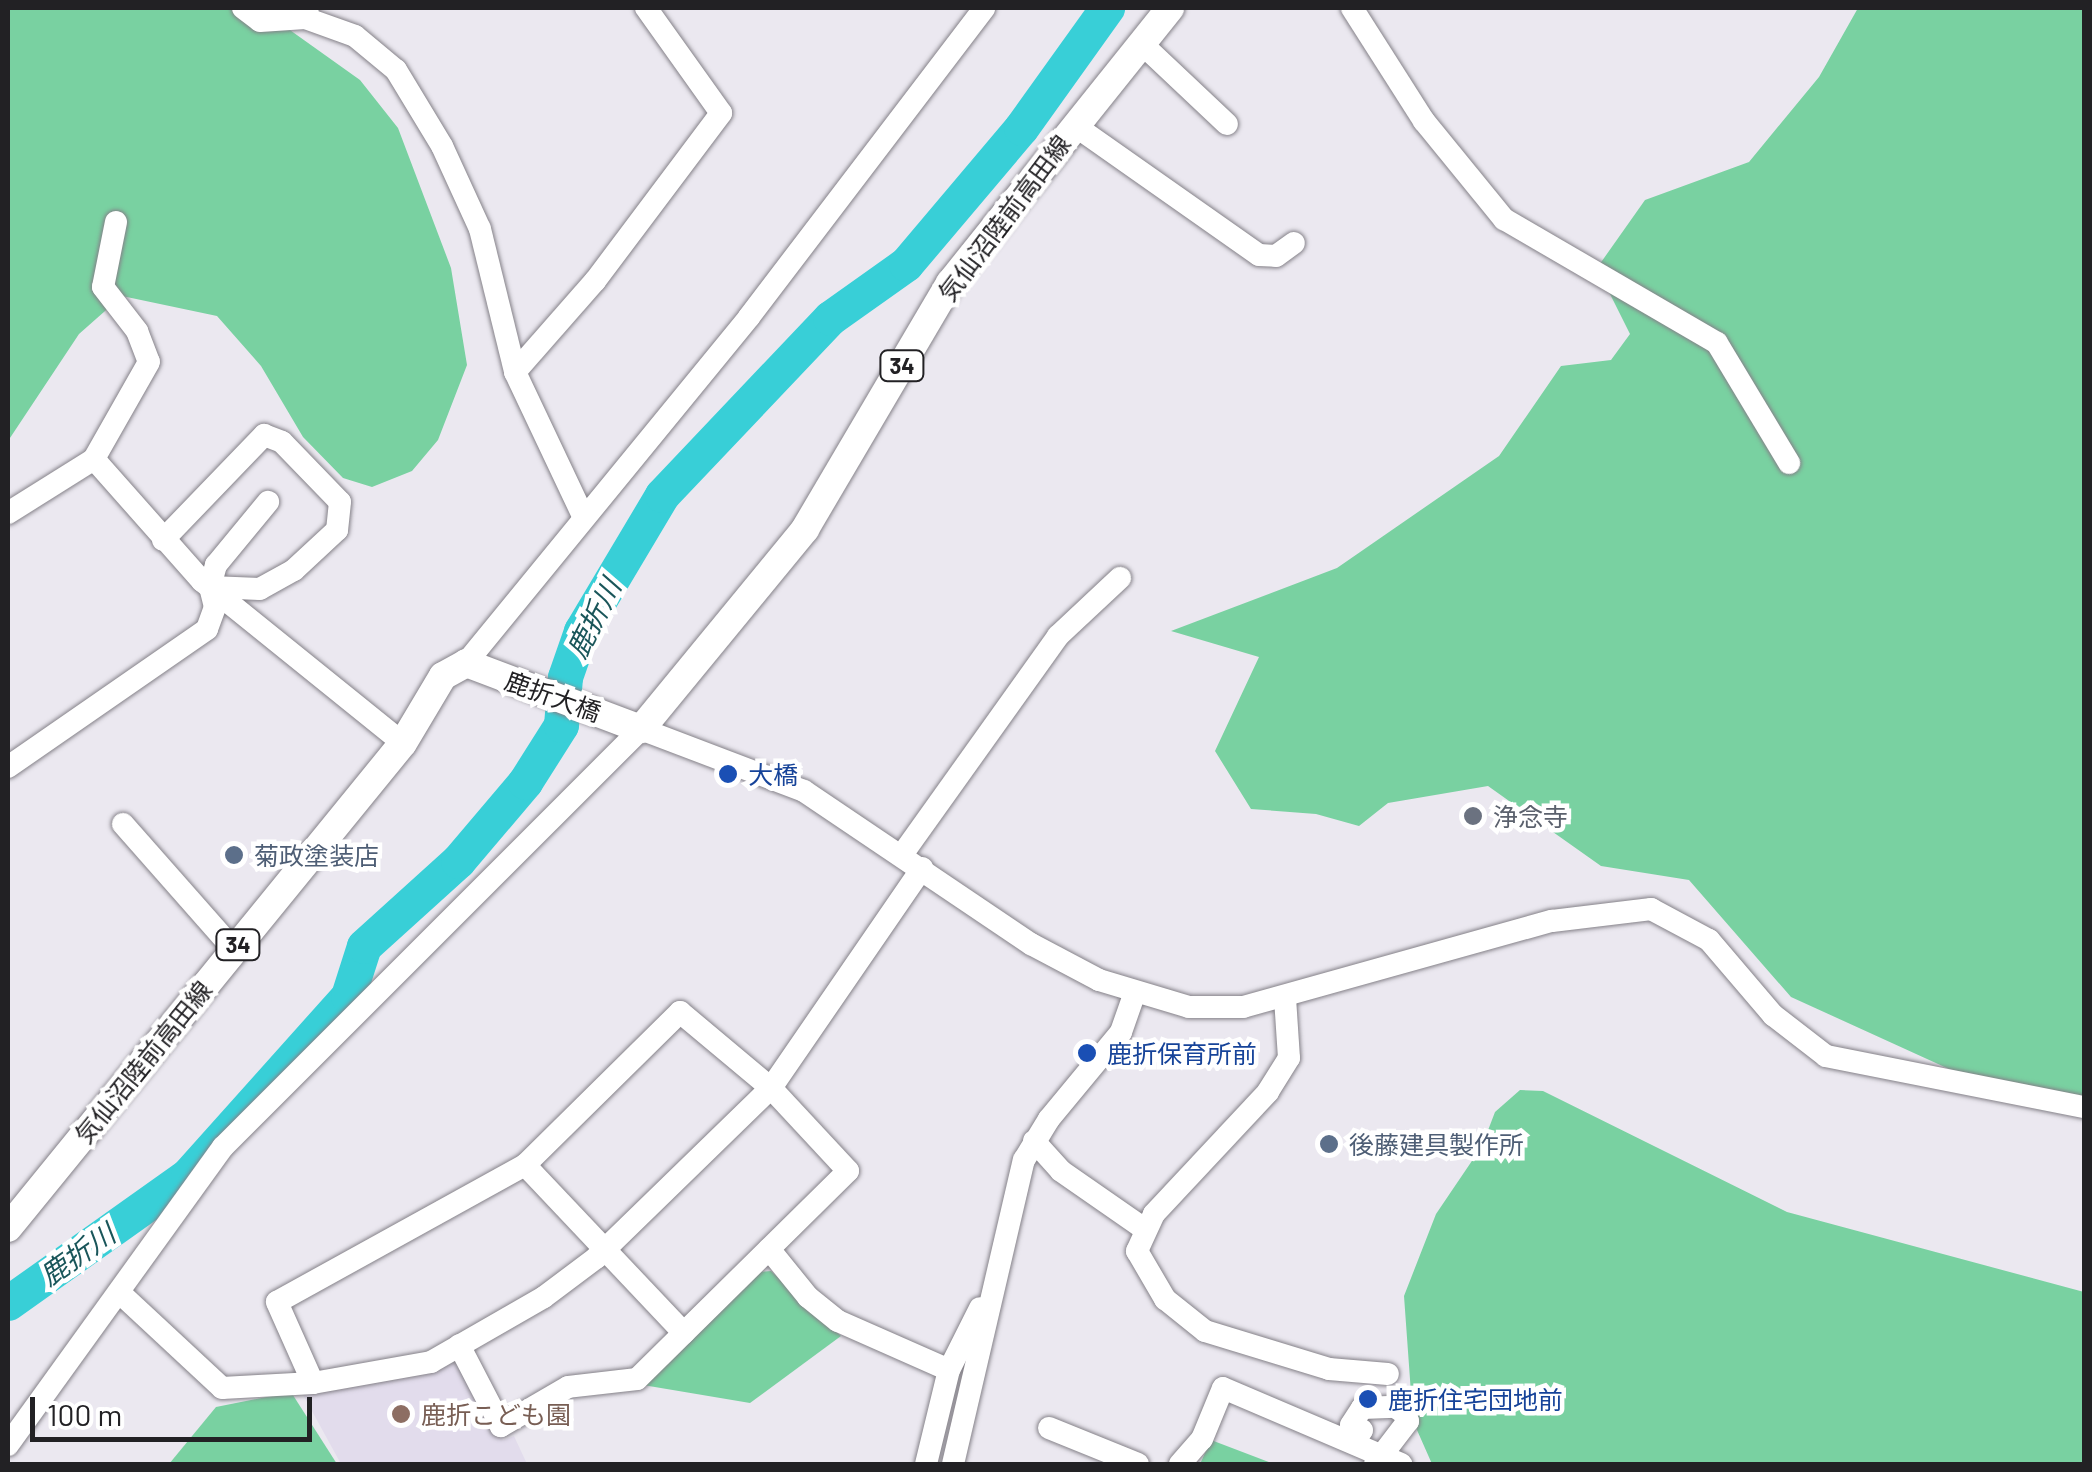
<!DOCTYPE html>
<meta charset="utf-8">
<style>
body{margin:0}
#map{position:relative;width:2092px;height:1472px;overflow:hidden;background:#ebe8f0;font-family:Barlow,"Noto Sans JP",sans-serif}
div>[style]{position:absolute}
.built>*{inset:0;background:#e2dcec}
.green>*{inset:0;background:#79d1a1}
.river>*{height:35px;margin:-17.5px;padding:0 17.5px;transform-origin:17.5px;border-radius:17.5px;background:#38cfd7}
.roads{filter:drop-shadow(0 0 2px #848188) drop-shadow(0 0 2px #848188)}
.minor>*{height:22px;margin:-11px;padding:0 11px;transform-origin:11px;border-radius:11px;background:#fff}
.major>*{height:28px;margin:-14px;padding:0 14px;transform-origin:14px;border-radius:14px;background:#fff}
.dots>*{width:28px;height:28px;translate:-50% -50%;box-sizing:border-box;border:5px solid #fff;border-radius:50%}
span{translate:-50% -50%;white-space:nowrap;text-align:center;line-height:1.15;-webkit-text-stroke:9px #fff;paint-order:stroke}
.shield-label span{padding:2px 8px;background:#fff;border:2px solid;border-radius:8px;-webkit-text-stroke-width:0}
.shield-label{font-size:22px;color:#222124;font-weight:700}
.street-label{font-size:25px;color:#222124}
.transit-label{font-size:25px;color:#164399}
.left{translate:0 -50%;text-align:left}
.worship-label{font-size:25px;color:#5b616d}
.service-label{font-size:25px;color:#4e5e75}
.education-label{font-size:25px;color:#785e54}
.water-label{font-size:28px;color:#1a565a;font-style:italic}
.frame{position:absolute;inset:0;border:10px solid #222124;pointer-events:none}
.scale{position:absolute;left:30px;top:1397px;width:282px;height:45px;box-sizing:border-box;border:5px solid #222124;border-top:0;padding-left:12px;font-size:30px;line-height:35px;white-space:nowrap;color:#222124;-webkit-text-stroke:8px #fff;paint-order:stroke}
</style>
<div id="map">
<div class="built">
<div style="clip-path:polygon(461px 1360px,503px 1440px,514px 1436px,527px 1464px,341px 1464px,301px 1391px)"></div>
</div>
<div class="green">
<div style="clip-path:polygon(8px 8px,259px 8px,360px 80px,398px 128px,451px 268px,467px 365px,438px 440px,412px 471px,372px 487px,343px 478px,303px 437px,261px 366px,217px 316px,122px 296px,79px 334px,8px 441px)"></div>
<div style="clip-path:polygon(1858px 8px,2084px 8px,2084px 1117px,2037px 1109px,1791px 997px,1689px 880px,1601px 866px,1488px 786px,1388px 803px,1359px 826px,1316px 814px,1251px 809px,1215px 751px,1259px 657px,1171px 631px,1337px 568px,1499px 456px,1561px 366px,1611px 360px,1630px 334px,1597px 268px,1645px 200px,1749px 162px,1819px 77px)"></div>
<div style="clip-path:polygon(1520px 1090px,1543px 1091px,1787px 1212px,2084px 1292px,2084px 1464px,1432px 1464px,1413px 1421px,1404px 1296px,1436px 1214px,1482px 1146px,1495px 1112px)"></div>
<div style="clip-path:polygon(771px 1271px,841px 1336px,750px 1403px,643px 1385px,758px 1272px)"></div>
<div style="clip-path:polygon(291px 1392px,337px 1464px,169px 1464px,216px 1407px)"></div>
<div style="clip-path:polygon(1211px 1440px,1274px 1464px,1200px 1464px)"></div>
</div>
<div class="river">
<div style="left:8px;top:1303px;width:221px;rotate:-35.4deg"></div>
<div style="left:188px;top:1175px;width:240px;rotate:-48.2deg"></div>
<div style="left:348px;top:996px;width:52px;rotate:-72.3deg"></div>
<div style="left:364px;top:946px;width:127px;rotate:-42.1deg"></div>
<div style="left:458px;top:861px;width:104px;rotate:-49.7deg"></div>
<div style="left:525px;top:782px;width:67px;rotate:-57.7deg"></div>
<div style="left:561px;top:725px;width:48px;rotate:-85.2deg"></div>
<div style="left:565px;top:677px;width:49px;rotate:-70.8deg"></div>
<div style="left:581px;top:631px;width:158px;rotate:-59.2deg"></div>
<div style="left:662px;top:495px;width:244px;rotate:-46.5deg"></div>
<div style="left:830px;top:318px;width:93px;rotate:-35.4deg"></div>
<div style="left:906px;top:264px;width:178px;rotate:-49.8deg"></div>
<div style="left:1021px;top:128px;width:148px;rotate:-54.4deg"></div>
</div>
<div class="roads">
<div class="minor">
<div style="left:243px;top:8px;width:21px;rotate:37deg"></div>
<div style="left:260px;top:21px;width:45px;rotate:-3.8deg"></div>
<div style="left:305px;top:18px;width:10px;rotate:-73deg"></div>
<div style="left:1352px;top:8px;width:134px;rotate:57.5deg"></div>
<div style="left:1424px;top:121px;width:127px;rotate:50.8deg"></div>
<div style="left:1504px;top:219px;width:246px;rotate:30.2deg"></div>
<div style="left:1717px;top:343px;width:140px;rotate:59deg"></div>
<div style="left:305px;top:18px;width:53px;rotate:19.8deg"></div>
<div style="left:355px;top:36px;width:53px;rotate:39.7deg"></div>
<div style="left:396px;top:70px;width:89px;rotate:58.8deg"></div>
<div style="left:442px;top:146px;width:91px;rotate:65.4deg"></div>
<div style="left:480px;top:229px;width:147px;rotate:76.2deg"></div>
<div style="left:515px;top:372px;width:159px;rotate:64.7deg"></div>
<div style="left:1141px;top:43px;width:118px;rotate:43.3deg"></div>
<div style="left:1074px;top:125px;width:226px;rotate:35.1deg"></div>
<div style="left:1259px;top:255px;width:17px;rotate:3deg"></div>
<div style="left:1276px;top:256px;width:22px;rotate:-36deg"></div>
<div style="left:116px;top:222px;width:66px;rotate:101.3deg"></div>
<div style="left:103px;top:287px;width:56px;rotate:52.3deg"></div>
<div style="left:137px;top:331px;width:33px;rotate:69deg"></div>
<div style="left:149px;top:362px;width:112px;rotate:119.6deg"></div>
<div style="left:94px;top:459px;width:163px;rotate:48.5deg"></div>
<div style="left:202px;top:581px;width:258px;rotate:38.9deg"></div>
<div style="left:515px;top:372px;width:121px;rotate:-48.7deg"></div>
<div style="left:595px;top:281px;width:210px;rotate:-53.1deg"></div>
<div style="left:721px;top:113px;width:129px;rotate:-125.5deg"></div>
<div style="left:8px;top:513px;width:102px;rotate:-32.1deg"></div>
<div style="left:163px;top:540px;width:146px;rotate:-46.1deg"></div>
<div style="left:264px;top:435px;width:19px;rotate:21deg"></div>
<div style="left:282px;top:442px;width:83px;rotate:46deg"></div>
<div style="left:340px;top:502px;width:28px;rotate:96deg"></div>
<div style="left:337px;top:530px;width:59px;rotate:137.1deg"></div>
<div style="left:294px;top:570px;width:39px;rotate:151deg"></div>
<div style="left:260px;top:589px;width:50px;rotate:-177.7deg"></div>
<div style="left:210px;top:587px;width:23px;rotate:-75deg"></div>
<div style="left:216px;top:565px;width:82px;rotate:-50.5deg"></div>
<div style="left:466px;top:663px;width:447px;rotate:-50.7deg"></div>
<div style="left:749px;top:317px;width:388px;rotate:-52.7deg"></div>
<div style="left:8px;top:767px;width:242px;rotate:-34.7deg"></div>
<div style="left:207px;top:629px;width:23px;rotate:-70deg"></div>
<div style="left:215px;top:607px;width:21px;rotate:-104deg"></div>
<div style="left:123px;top:824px;width:168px;rotate:48.6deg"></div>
<div style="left:904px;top:852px;width:265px;rotate:-54.5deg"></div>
<div style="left:1058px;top:636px;width:85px;rotate:-43.1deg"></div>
<div style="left:1285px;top:998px;width:60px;rotate:86.2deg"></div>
<div style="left:1289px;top:1058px;width:40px;rotate:122deg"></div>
<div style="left:1268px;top:1092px;width:167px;rotate:133.1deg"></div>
<div style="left:1154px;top:1214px;width:41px;rotate:114.7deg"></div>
<div style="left:1137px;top:1251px;width:56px;rotate:59.7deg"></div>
<div style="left:1165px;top:1299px;width:51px;rotate:38.7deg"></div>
<div style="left:1205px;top:1331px;width:130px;rotate:17deg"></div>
<div style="left:1329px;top:1369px;width:59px;rotate:4.8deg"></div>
<div style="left:1034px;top:1141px;width:40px;rotate:48deg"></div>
<div style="left:1061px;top:1171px;width:103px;rotate:34.8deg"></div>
<div style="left:525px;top:1165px;width:231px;rotate:46.6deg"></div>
<div style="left:769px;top:1249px;width:62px;rotate:50.9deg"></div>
<div style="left:808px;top:1297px;width:38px;rotate:39deg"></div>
<div style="left:838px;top:1321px;width:121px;rotate:23.8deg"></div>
<div style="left:949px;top:1370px;width:69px;rotate:-63.4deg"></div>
<div style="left:121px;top:1294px;width:138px;rotate:42.9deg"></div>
<div style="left:222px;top:1388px;width:91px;rotate:-3.1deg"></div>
<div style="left:313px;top:1383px;width:120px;rotate:-10.1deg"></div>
<div style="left:431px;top:1362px;width:130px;rotate:-29.9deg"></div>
<div style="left:544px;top:1297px;width:65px;rotate:-36.9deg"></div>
<div style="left:596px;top:1258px;width:244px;rotate:-44.2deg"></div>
<div style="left:771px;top:1088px;width:267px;rotate:-55.5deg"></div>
<div style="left:313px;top:1383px;width:89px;rotate:-114deg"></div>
<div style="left:277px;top:1302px;width:283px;rotate:-28.9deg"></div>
<div style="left:525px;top:1165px;width:218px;rotate:-44.6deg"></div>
<div style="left:680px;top:1012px;width:119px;rotate:39.9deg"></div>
<div style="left:771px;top:1088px;width:113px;rotate:47.1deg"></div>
<div style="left:848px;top:1171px;width:296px;rotate:135.4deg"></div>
<div style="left:637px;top:1379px;width:69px;rotate:173.4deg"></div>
<div style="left:568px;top:1387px;width:78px;rotate:149.8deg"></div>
<div style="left:501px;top:1426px;width:91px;rotate:-117.4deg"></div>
<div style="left:1049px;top:1428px;width:96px;rotate:22deg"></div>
<div style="left:1354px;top:1442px;width:14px;rotate:-56deg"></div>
<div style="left:1362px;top:1430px;width:12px;rotate:-156deg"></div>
<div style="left:1351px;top:1425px;width:20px;rotate:-57deg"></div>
<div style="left:1362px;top:1408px;width:33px;rotate:-2deg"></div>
<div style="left:1395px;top:1407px;width:11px;rotate:34deg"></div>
<div style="left:1404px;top:1413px;width:9px;rotate:63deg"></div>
<div style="left:1408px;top:1421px;width:54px;rotate:127.5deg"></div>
<div style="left:8px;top:1445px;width:367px;rotate:-54.2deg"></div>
<div style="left:223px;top:1147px;width:591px;rotate:-45deg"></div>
<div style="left:641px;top:729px;width:174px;rotate:20.8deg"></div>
<div style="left:804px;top:791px;width:274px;rotate:34deg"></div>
<div style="left:1031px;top:944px;width:77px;rotate:27.9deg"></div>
<div style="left:1099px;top:980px;width:94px;rotate:16.7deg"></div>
<div style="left:1189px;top:1007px;width:54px"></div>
<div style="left:1243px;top:1007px;width:321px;rotate:-15.6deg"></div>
<div style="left:1552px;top:921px;width:100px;rotate:-6.9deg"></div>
<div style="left:1651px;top:909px;width:66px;rotate:28.1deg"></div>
<div style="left:1709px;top:940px;width:99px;rotate:49.5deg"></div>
<div style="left:1773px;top:1015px;width:67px;rotate:37.7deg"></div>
<div style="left:1826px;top:1056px;width:263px;rotate:11.2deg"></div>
<div style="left:926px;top:1464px;width:97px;rotate:-76.3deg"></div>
<div style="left:953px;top:1464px;width:312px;rotate:-76.9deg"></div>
<div style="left:1024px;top:1160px;width:48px;rotate:-58.6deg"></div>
<div style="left:1049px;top:1119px;width:113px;rotate:-50.4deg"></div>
<div style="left:1121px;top:1032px;width:42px;rotate:-70.7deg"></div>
<div style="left:1180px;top:1464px;width:33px;rotate:-49deg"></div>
<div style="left:1202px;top:1439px;width:55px;rotate:-67.6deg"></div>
<div style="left:1223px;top:1388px;width:194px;rotate:23.1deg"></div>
</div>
<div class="major">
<div style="left:8px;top:1228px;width:625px;rotate:-50.84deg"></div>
<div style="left:403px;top:743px;width:78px;rotate:-59.2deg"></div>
<div style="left:443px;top:676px;width:26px;rotate:-29deg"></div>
<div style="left:466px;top:663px;width:187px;rotate:20.7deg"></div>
<div style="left:641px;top:729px;width:259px;rotate:-50.6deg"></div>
<div style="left:805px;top:529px;width:286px;rotate:-59.5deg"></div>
<div style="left:950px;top:283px;width:352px;rotate:-51.3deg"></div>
</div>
</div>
<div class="dots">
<div style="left:728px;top:774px;background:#1a4fb4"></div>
<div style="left:1473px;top:816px;background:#6b7280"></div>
<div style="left:234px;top:855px;background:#5c6f8a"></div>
<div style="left:1087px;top:1053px;background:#1a4fb4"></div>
<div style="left:1329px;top:1144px;background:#5c6f8a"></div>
<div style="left:1368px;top:1399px;background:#1a4fb4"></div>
<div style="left:401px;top:1414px;background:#8d6e63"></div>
</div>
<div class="shield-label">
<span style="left:902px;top:366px">34</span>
<span style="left:238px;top:945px">34</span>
</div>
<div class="street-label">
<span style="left:1004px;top:218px;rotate:-53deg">気仙沼陸前高田線</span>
<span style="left:553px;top:696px;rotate:20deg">鹿折大橋</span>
<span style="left:143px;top:1062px;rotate:-51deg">気仙沼陸前高田線</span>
</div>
<div class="transit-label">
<span class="left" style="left:748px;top:774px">大橋</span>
<span class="left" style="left:1107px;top:1053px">鹿折保育所前</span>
<span class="left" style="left:1388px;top:1399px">鹿折住宅団地前</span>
</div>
<div class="worship-label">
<span class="left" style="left:1493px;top:816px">浄念寺</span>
</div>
<div class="service-label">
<span class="left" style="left:254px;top:855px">菊政塗装店</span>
<span class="left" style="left:1349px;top:1144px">後藤建具製作所</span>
</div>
<div class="education-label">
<span class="left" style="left:421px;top:1414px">鹿折こども園</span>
</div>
<div class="water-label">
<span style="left:593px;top:618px;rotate:-63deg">鹿折川</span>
<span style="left:77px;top:1254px;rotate:-35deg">鹿折川</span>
</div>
<div class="frame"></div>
<div class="scale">100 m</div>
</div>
